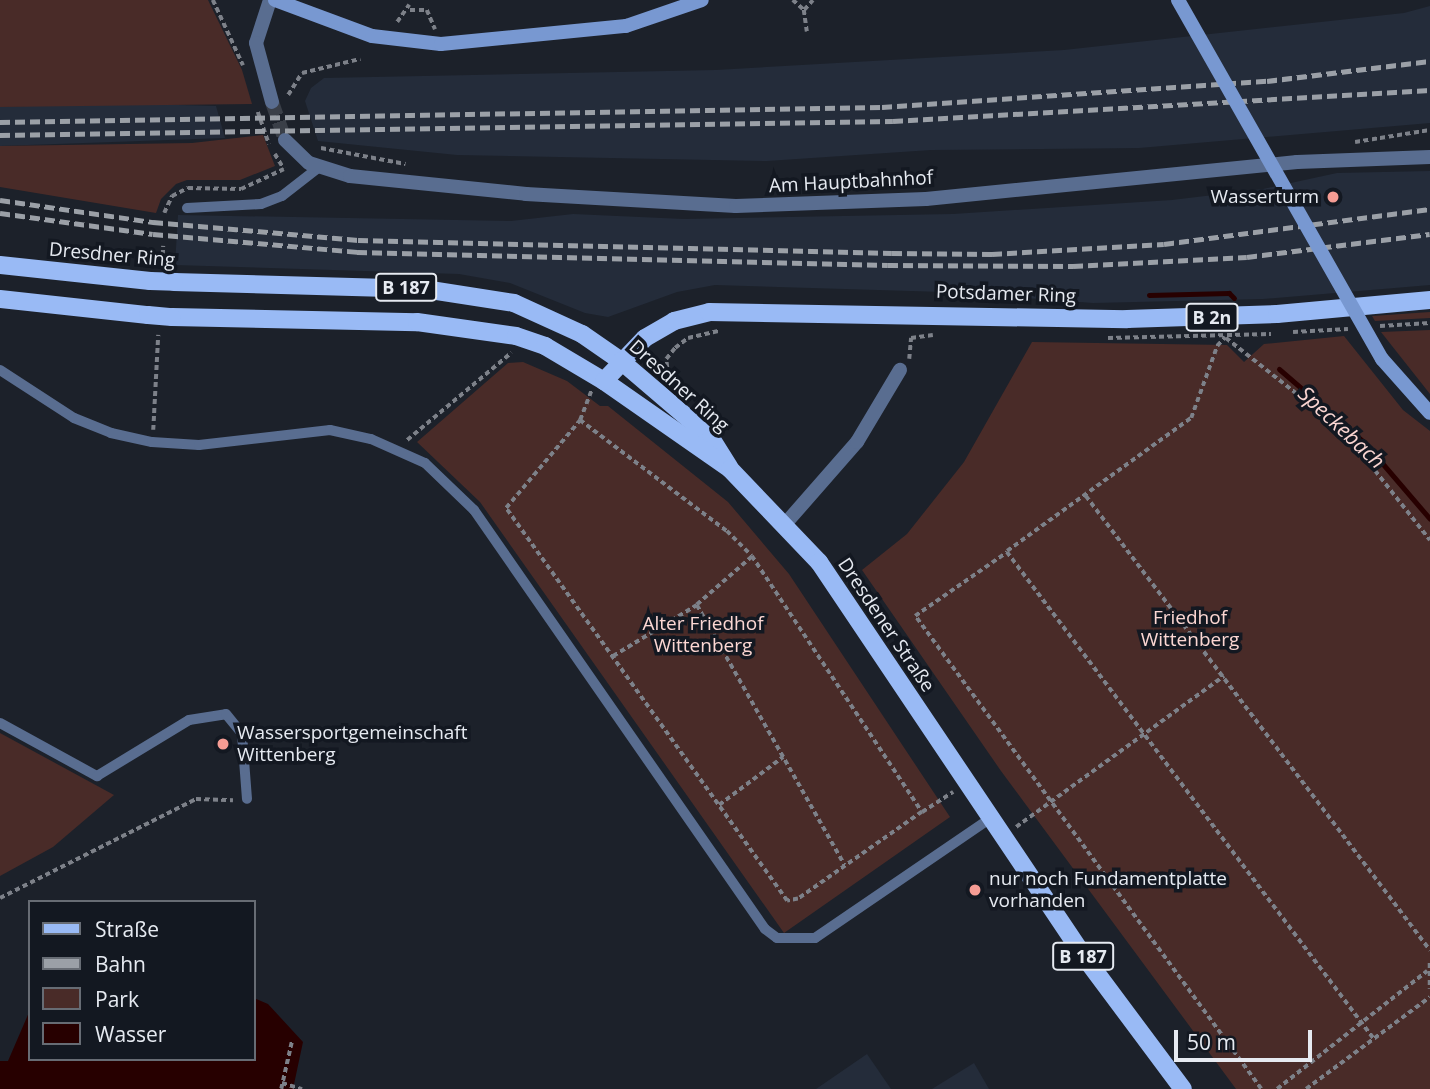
<!DOCTYPE html>
<meta charset="utf-8">
<style>
body{margin:0}
#map{position:relative;width:1430px;height:1089px;overflow:hidden;background:#1c212a;font-family:"Open Sans",sans-serif}
div>[style]{position:absolute}
.built>*{inset:0;background:#242c3a}
.green>*{inset:0;background:#492b28}
.water>*{inset:0;background:#270000}
.stream>*{height:5px;margin:-2.5px;padding:0 2.5px;transform-origin:2.5px;border-radius:2.5px;background:#270000}
.street-tunnel>*{height:14px;margin-top:-7px;transform-origin:0;background:repeating-linear-gradient(90deg,#3a3f48 0 14px,transparent 0 21px)}
.path>*{height:3.5px;margin-top:-1.75px;transform-origin:0;background:repeating-linear-gradient(90deg,#7d8189 0 5px,transparent 0 8.5px)}
.lane>*{height:10px;margin:-5px;padding:0 5px;transform-origin:5px;border-radius:5px;background:#596d90}
.street>*{height:14px;margin:-7px;padding:0 7px;transform-origin:7px;border-radius:7px;background:#596d90}
.secondary>*{height:14px;margin:-7px;padding:0 7px;transform-origin:7px;border-radius:7px;background:#7898d1}
.primary>*{height:18px;margin:-9px;padding:0 9px;transform-origin:9px;border-radius:9px;background:#99baf5}
.rail>*{height:5px;margin-top:-2.5px;transform-origin:0;background:repeating-linear-gradient(90deg,#9ba0a7 0 10px,transparent 0 15px)}
.secondary-bridge>*{height:14px;margin:-7px;padding:0 7px;transform-origin:7px;border-radius:7px;background:#7898d1}
.primary-bridge>*{height:18px;margin:-9px;padding:0 9px;transform-origin:9px;border-radius:9px;background:#99baf5}
.dots>*{width:19px;height:19px;translate:-50% -50%;box-sizing:border-box;border:4px solid #131821;border-radius:50%}
span{translate:-50% -50%;white-space:nowrap;text-align:center;line-height:1.15;-webkit-text-stroke:7px #131821;paint-order:stroke}
.shield-label span{padding:2px 5px;background:#131821;border:2px solid;border-radius:5px;-webkit-text-stroke-width:0}
.shield-label{font-size:18px;color:#e6eaf1;font-weight:700}
.street-label{font-size:19px;color:#e6eaf1}
.poi-label{font-size:19px;color:#e6eaf1}
.right{translate:-100% -50%;text-align:right}
.left{translate:0 -50%;text-align:left}
.park-label{font-size:19px;color:#fcd7d3}
.water-label{font-size:21px;color:#fad5d1;font-style:italic}
.legend{position:absolute;left:28px;top:900px;width:228px;height:161px;box-sizing:border-box;background:#131821;border:2px solid #676c74;margin:0;padding:9px 12px;list-style:none;font-size:21px;color:#e6eaf1}
.legend li{display:flex;align-items:center;gap:14px;height:35px}
.legend b{width:35px;border:2px solid #676c74}
.scale{position:absolute;left:1174px;top:1030px;width:138px;height:32px;box-sizing:border-box;border:4px solid #e6eaf1;border-top:0;padding-left:9px;font-size:21px;line-height:24px;white-space:nowrap;color:#e6eaf1;-webkit-text-stroke:5px #131821;paint-order:stroke}
</style>
<div id="map">
<div class="built">
<div style="clip-path:polygon(1430px 6px,1430px 123px,1139px 148px,931px 150px,767px 161px,457px 155px,318px 141px,305px 101px,311px 88px,324px 78px,716px 70px,1064px 50px,1404px 13px)"></div>
<div style="clip-path:polygon(104px 103px,216px 106px,225px 138px,0 146px,0 107px)"></div>
<div style="clip-path:polygon(1430px 171px,1430px 285px,1263px 299px,1093px 303px,944px 292px,715px 285px,677px 292px,608px 317px,585px 313px,510px 283px,459px 274px,175px 265px,178px 215px,511px 221px,573px 214px,684px 219px,953px 214px,1172px 200px,1263px 189px,1337px 173px)"></div>
<div style="clip-path:polygon(867px 1054px,891px 1089px,816px 1089px)"></div>
<div style="clip-path:polygon(974px 1063px,989px 1089px,932px 1089px)"></div>
</div>
<div class="green">
<div style="clip-path:polygon(0 0,208px 0,242px 70px,252px 104px,0 107px)"></div>
<div style="clip-path:polygon(263px 135px,275px 166px,240px 180px,187px 180px,176px 184px,161px 199px,156px 213px,0 187px,0 146px,192px 143px)"></div>
<div style="clip-path:polygon(1430px 312px,1430px 318px,1375px 321px,1372px 316px)"></div>
<div style="clip-path:polygon(1430px 330px,1430px 394px,1381px 332px)"></div>
<div style="clip-path:polygon(1344px 336px,1403px 410px,1430px 431px,1430px 1089px,1236px 1089px,1001px 771px,862px 570px,907px 534px,964px 462px,1032px 342px,1227px 345px,1244px 362px,1264px 344px)"></div>
<div style="clip-path:polygon(523px 362px,567px 381px,600px 406px,608px 406px,728px 502px,789px 574px,950px 817px,784px 933px,480px 502px,417px 442px,508px 363px)"></div>
<div style="clip-path:polygon(0 733px,114px 795px,53px 847px,0 876px)"></div>
</div>
<div class="water">
<div style="clip-path:polygon(254px 998px,268px 1004px,303px 1042px,293px 1089px,0 1089px,0 1061px,8px 1061px,30px 1010px,30px 1059px,254px 1059px)"></div>
</div>
<div class="stream">
<div style="left:1149px;top:295px;width:80px;rotate:-1.4deg"></div>
<div style="left:1229px;top:293px;width:7px;rotate:45deg"></div>
<div style="left:1279px;top:369px;width:112px;rotate:40.7deg"></div>
<div style="left:1364px;top:442px;width:101px;rotate:49.4deg"></div>
</div>
<div class="street-tunnel">
<div style="left:272px;top:102px;width:40px;rotate:71.1deg"></div>
</div>
<div class="path">
<div style="left:213px;top:0;width:72px;rotate:65.2deg"></div>
<div style="left:793px;top:0;width:15px;rotate:42deg"></div>
<div style="left:804px;top:10px;width:22px;rotate:82deg"></div>
<div style="left:410px;top:10px;width:17px"></div>
<div style="left:427px;top:10px;width:21px;rotate:67deg"></div>
<div style="left:804px;top:10px;width:13px;rotate:-48deg"></div>
<div style="left:397px;top:22px;width:21px;rotate:-55deg"></div>
<div style="left:288px;top:95px;width:26px;rotate:-58deg"></div>
<div style="left:302px;top:73px;width:60px;rotate:-13.6deg"></div>
<div style="left:258px;top:112px;width:34px;rotate:71deg"></div>
<div style="left:1355px;top:142px;width:76px;rotate:-9.1deg"></div>
<div style="left:321px;top:148px;width:86px;rotate:10.7deg"></div>
<div style="left:275px;top:154px;width:17px;rotate:59deg"></div>
<div style="left:164px;top:213px;width:19px;rotate:-65deg"></div>
<div style="left:172px;top:196px;width:18px;rotate:-27deg"></div>
<div style="left:188px;top:188px;width:53px;rotate:1.1deg"></div>
<div style="left:241px;top:189px;width:47px;rotate:-24.9deg"></div>
<div style="left:162px;top:264px;width:18px;rotate:-87deg"></div>
<div style="left:1380px;top:326px;width:50px;rotate:-3.4deg"></div>
<div style="left:1293px;top:332px;width:55px;rotate:-3.1deg"></div>
<div style="left:1108px;top:338px;width:163px;rotate:-1.4deg"></div>
<div style="left:1226px;top:338px;width:125px;rotate:38.2deg"></div>
<div style="left:1324px;top:415px;width:67px;rotate:46.8deg"></div>
<div style="left:1370px;top:464px;width:97px;rotate:51.7deg"></div>
<div style="left:909px;top:359px;width:21px;rotate:-85deg"></div>
<div style="left:911px;top:338px;width:22px;rotate:-8deg"></div>
<div style="left:668px;top:376px;width:17px;rotate:-97deg"></div>
<div style="left:666px;top:359px;width:14px;rotate:-51deg"></div>
<div style="left:675px;top:348px;width:16px;rotate:-38deg"></div>
<div style="left:688px;top:338px;width:32px;rotate:-13deg"></div>
<div style="left:580px;top:420px;width:184px;rotate:37.1deg"></div>
<div style="left:727px;top:531px;width:35px;rotate:45deg"></div>
<div style="left:752px;top:556px;width:307px;rotate:56.4deg"></div>
<div style="left:922px;top:812px;width:151px;rotate:144.9deg"></div>
<div style="left:798px;top:899px;width:11px;rotate:170deg"></div>
<div style="left:787px;top:901px;width:483px;rotate:-125.6deg"></div>
<div style="left:506px;top:508px;width:115px;rotate:-49.9deg"></div>
<div style="left:580px;top:420px;width:31px;rotate:-69deg"></div>
<div style="left:153px;top:430px;width:95px;rotate:-87deg"></div>
<div style="left:407px;top:440px;width:136px;rotate:-39.9deg"></div>
<div style="left:1086px;top:496px;width:570px;rotate:52.85deg"></div>
<div style="left:1007px;top:551px;width:227px;rotate:-35.9deg"></div>
<div style="left:1191px;top:418px;width:77px;rotate:-70.1deg"></div>
<div style="left:1217px;top:346px;width:12px;rotate:-48deg"></div>
<div style="left:752px;top:557px;width:73px;rotate:138.9deg"></div>
<div style="left:697px;top:605px;width:299px;rotate:60.4deg"></div>
<div style="left:847px;top:570px;width:16px;rotate:40deg"></div>
<div style="left:613px;top:656px;width:98px;rotate:-31.3deg"></div>
<div style="left:719px;top:805px;width:80px;rotate:-36.9deg"></div>
<div style="left:922px;top:812px;width:37px;rotate:-33deg"></div>
<div style="left:1016px;top:827px;width:257px;rotate:-36deg"></div>
<div style="left:0;top:898px;width:220px;rotate:-26.8deg"></div>
<div style="left:196px;top:799px;width:37px;rotate:2deg"></div>
<div style="left:1430px;top:963px;width:26px;rotate:90deg"></div>
<div style="left:282px;top:1083px;width:21px;rotate:17deg"></div>
<div style="left:281px;top:1089px;width:50px;rotate:-77.3deg"></div>
<div style="left:1261px;top:1089px;width:586px;rotate:-126.19deg"></div>
<div style="left:915px;top:616px;width:112px;rotate:-34.8deg"></div>
<div style="left:1007px;top:552px;width:610px;rotate:53deg"></div>
<div style="left:1277px;top:1089px;width:191px;rotate:-38.2deg"></div>
<div style="left:1306px;top:1089px;width:154px;rotate:-36.6deg"></div>
</div>
<div class="lane">
<div style="left:187px;top:208px;width:74px;rotate:-3.1deg"></div>
<div style="left:261px;top:204px;width:22px;rotate:-21deg"></div>
<div style="left:282px;top:196px;width:46px;rotate:-37.9deg"></div>
<div style="left:0;top:370px;width:88px;rotate:33deg"></div>
<div style="left:74px;top:418px;width:40px;rotate:22deg"></div>
<div style="left:111px;top:433px;width:42px;rotate:12.4deg"></div>
<div style="left:152px;top:442px;width:47px;rotate:3.7deg"></div>
<div style="left:199px;top:445px;width:132px;rotate:-6.5deg"></div>
<div style="left:330px;top:430px;width:42px;rotate:12.4deg"></div>
<div style="left:371px;top:439px;width:59px;rotate:24deg"></div>
<div style="left:425px;top:463px;width:68px;rotate:43.8deg"></div>
<div style="left:474px;top:510px;width:510px;rotate:55.22deg"></div>
<div style="left:765px;top:929px;width:15px;rotate:37deg"></div>
<div style="left:777px;top:938px;width:38px"></div>
<div style="left:815px;top:938px;width:213px;rotate:-34.3deg"></div>
<div style="left:0;top:723px;width:111px;rotate:28.7deg"></div>
<div style="left:97px;top:776px;width:108px;rotate:-31.3deg"></div>
<div style="left:189px;top:720px;width:37px;rotate:-9deg"></div>
<div style="left:226px;top:714px;width:26px;rotate:51deg"></div>
<div style="left:242px;top:734px;width:65px;rotate:85.6deg"></div>
</div>
<div class="street">
<div style="left:270px;top:0;width:45px;rotate:108deg"></div>
<div style="left:256px;top:43px;width:61px;rotate:74.8deg"></div>
<div style="left:285px;top:140px;width:33px;rotate:44deg"></div>
<div style="left:309px;top:163px;width:43px;rotate:17.6deg"></div>
<div style="left:350px;top:176px;width:177px;rotate:5.8deg"></div>
<div style="left:526px;top:194px;width:210px;rotate:3.3deg"></div>
<div style="left:736px;top:206px;width:190px;rotate:-2.1deg"></div>
<div style="left:926px;top:199px;width:373px;rotate:-5.7deg"></div>
<div style="left:1297px;top:162px;width:133px;rotate:-2.2deg"></div>
<div style="left:786px;top:523px;width:108px;rotate:-48.8deg"></div>
<div style="left:857px;top:442px;width:84px;rotate:-59.2deg"></div>
</div>
<div class="secondary">
<div style="left:275px;top:0;width:103px;rotate:20.4deg"></div>
<div style="left:372px;top:36px;width:69px;rotate:6.6deg"></div>
<div style="left:441px;top:44px;width:186px;rotate:-5.6deg"></div>
<div style="left:626px;top:26px;width:80px;rotate:-18.9deg"></div>
<div style="left:1382px;top:359px;width:72px;rotate:48.4deg"></div>
</div>
<div class="primary">
<div style="left:0;top:265px;width:151px;rotate:6.1deg"></div>
<div style="left:174px;top:282px;width:250px;rotate:1.6deg"></div>
<div style="left:424px;top:289px;width:91px;rotate:8.8deg"></div>
<div style="left:514px;top:303px;width:75px;rotate:24.5deg"></div>
<div style="left:582px;top:334px;width:47px;rotate:34.7deg"></div>
<div style="left:621px;top:361px;width:118px;rotate:40.5deg"></div>
<div style="left:711px;top:438px;width:34px;rotate:58deg"></div>
<div style="left:0;top:299px;width:149px;rotate:6.2deg"></div>
<div style="left:172px;top:317px;width:245px;rotate:1.2deg"></div>
<div style="left:417px;top:322px;width:100px;rotate:8deg"></div>
<div style="left:516px;top:336px;width:31px;rotate:19deg"></div>
<div style="left:545px;top:346px;width:69px;rotate:30.7deg"></div>
<div style="left:604px;top:381px;width:154px;rotate:34.9deg"></div>
<div style="left:730px;top:469px;width:129px;rotate:46.3deg"></div>
<div style="left:819px;top:562px;width:468px;rotate:56.1deg"></div>
<div style="left:1080px;top:951px;width:172px;rotate:53.3deg"></div>
<div style="left:604px;top:381px;width:59px;rotate:-46.4deg"></div>
<div style="left:645px;top:338px;width:34px;rotate:-30deg"></div>
<div style="left:674px;top:321px;width:36px;rotate:-14deg"></div>
<div style="left:709px;top:312px;width:418px;rotate:1deg"></div>
<div style="left:1127px;top:319px;width:150px;rotate:-1.9deg"></div>
<div style="left:1277px;top:314px;width:154px;rotate:-5.2deg"></div>
</div>
<div class="rail">
<div style="left:0;top:122px;width:882px;rotate:-0.97deg"></div>
<div style="left:882px;top:107px;width:386px;rotate:-3.9deg"></div>
<div style="left:1267px;top:81px;width:164px;rotate:-7deg"></div>
<div style="left:0;top:135px;width:893px;rotate:-0.9deg"></div>
<div style="left:893px;top:121px;width:538px;rotate:-3.3deg"></div>
<div style="left:0;top:200px;width:155px;rotate:8.2deg"></div>
<div style="left:153px;top:222px;width:206px;rotate:5deg"></div>
<div style="left:358px;top:240px;width:534px;rotate:1.39deg"></div>
<div style="left:892px;top:253px;width:100px;rotate:0.6deg"></div>
<div style="left:992px;top:254px;width:172px;rotate:-3.3deg"></div>
<div style="left:1164px;top:244px;width:268px;rotate:-7.5deg"></div>
<div style="left:0;top:213px;width:154px;rotate:7.8deg"></div>
<div style="left:153px;top:234px;width:205px;rotate:5deg"></div>
<div style="left:357px;top:252px;width:531px;rotate:1.4deg"></div>
<div style="left:888px;top:265px;width:185px;rotate:0.3deg"></div>
<div style="left:1073px;top:266px;width:174px;rotate:-3deg"></div>
<div style="left:1247px;top:257px;width:184px;rotate:-7.2deg"></div>
</div>
<div class="secondary-bridge">
<div style="left:1178px;top:0;width:413px;rotate:60.4deg"></div>
</div>
<div class="primary-bridge">
<div style="left:150px;top:281px;width:24px;rotate:2deg"></div>
<div style="left:148px;top:315px;width:24px;rotate:5deg"></div>
</div>
<div class="dots">
<div style="left:1333px;top:197px;background:#f59c94"></div>
<div style="left:223px;top:744px;background:#f59c94"></div>
<div style="left:975px;top:890px;background:#f59c94"></div>
</div>
<div class="shield-label">
<span style="left:406px;top:287px">B 187</span>
<span style="left:1212px;top:317px">B 2n</span>
<span style="left:1083px;top:956px">B 187</span>
</div>
<div class="street-label">
<span style="left:851px;top:182px;rotate:-3deg">Am Hauptbahnhof</span>
<span style="left:112px;top:255px;rotate:5deg">Dresdner Ring</span>
<span style="left:1006px;top:294px;rotate:2deg">Potsdamer Ring</span>
<span style="left:679px;top:386px;rotate:42deg">Dresdner Ring</span>
<span style="left:886px;top:625px;rotate:56deg">Dresdener Straße</span>
</div>
<div class="poi-label">
<span class="right" style="left:1319px;top:197px">Wasserturm</span>
<span class="left" style="left:237px;top:744px">Wassersportgemeinschaft<br>Wittenberg</span>
<span class="left" style="left:989px;top:890px">nur noch Fundamentplatte<br>vorhanden</span>
</div>
<div class="park-label">
<span style="left:1190px;top:629px">Friedhof<br>Wittenberg</span>
<span style="left:703px;top:635px">Alter Friedhof<br>Wittenberg</span>
</div>
<div class="water-label">
<span style="left:1342px;top:427px;rotate:43deg">Speckebach</span>
</div>
<ul class="legend">
<li><b style="height:9px;background:#99baf5"></b>Straße</li>
<li><b style="height:9px;background:#9ba0a7"></b>Bahn</li>
<li><b style="height:19px;background:#492b28"></b>Park</li>
<li><b style="height:19px;background:#270000"></b>Wasser</li>
</ul>
<div class="scale">50 m</div>
</div>
